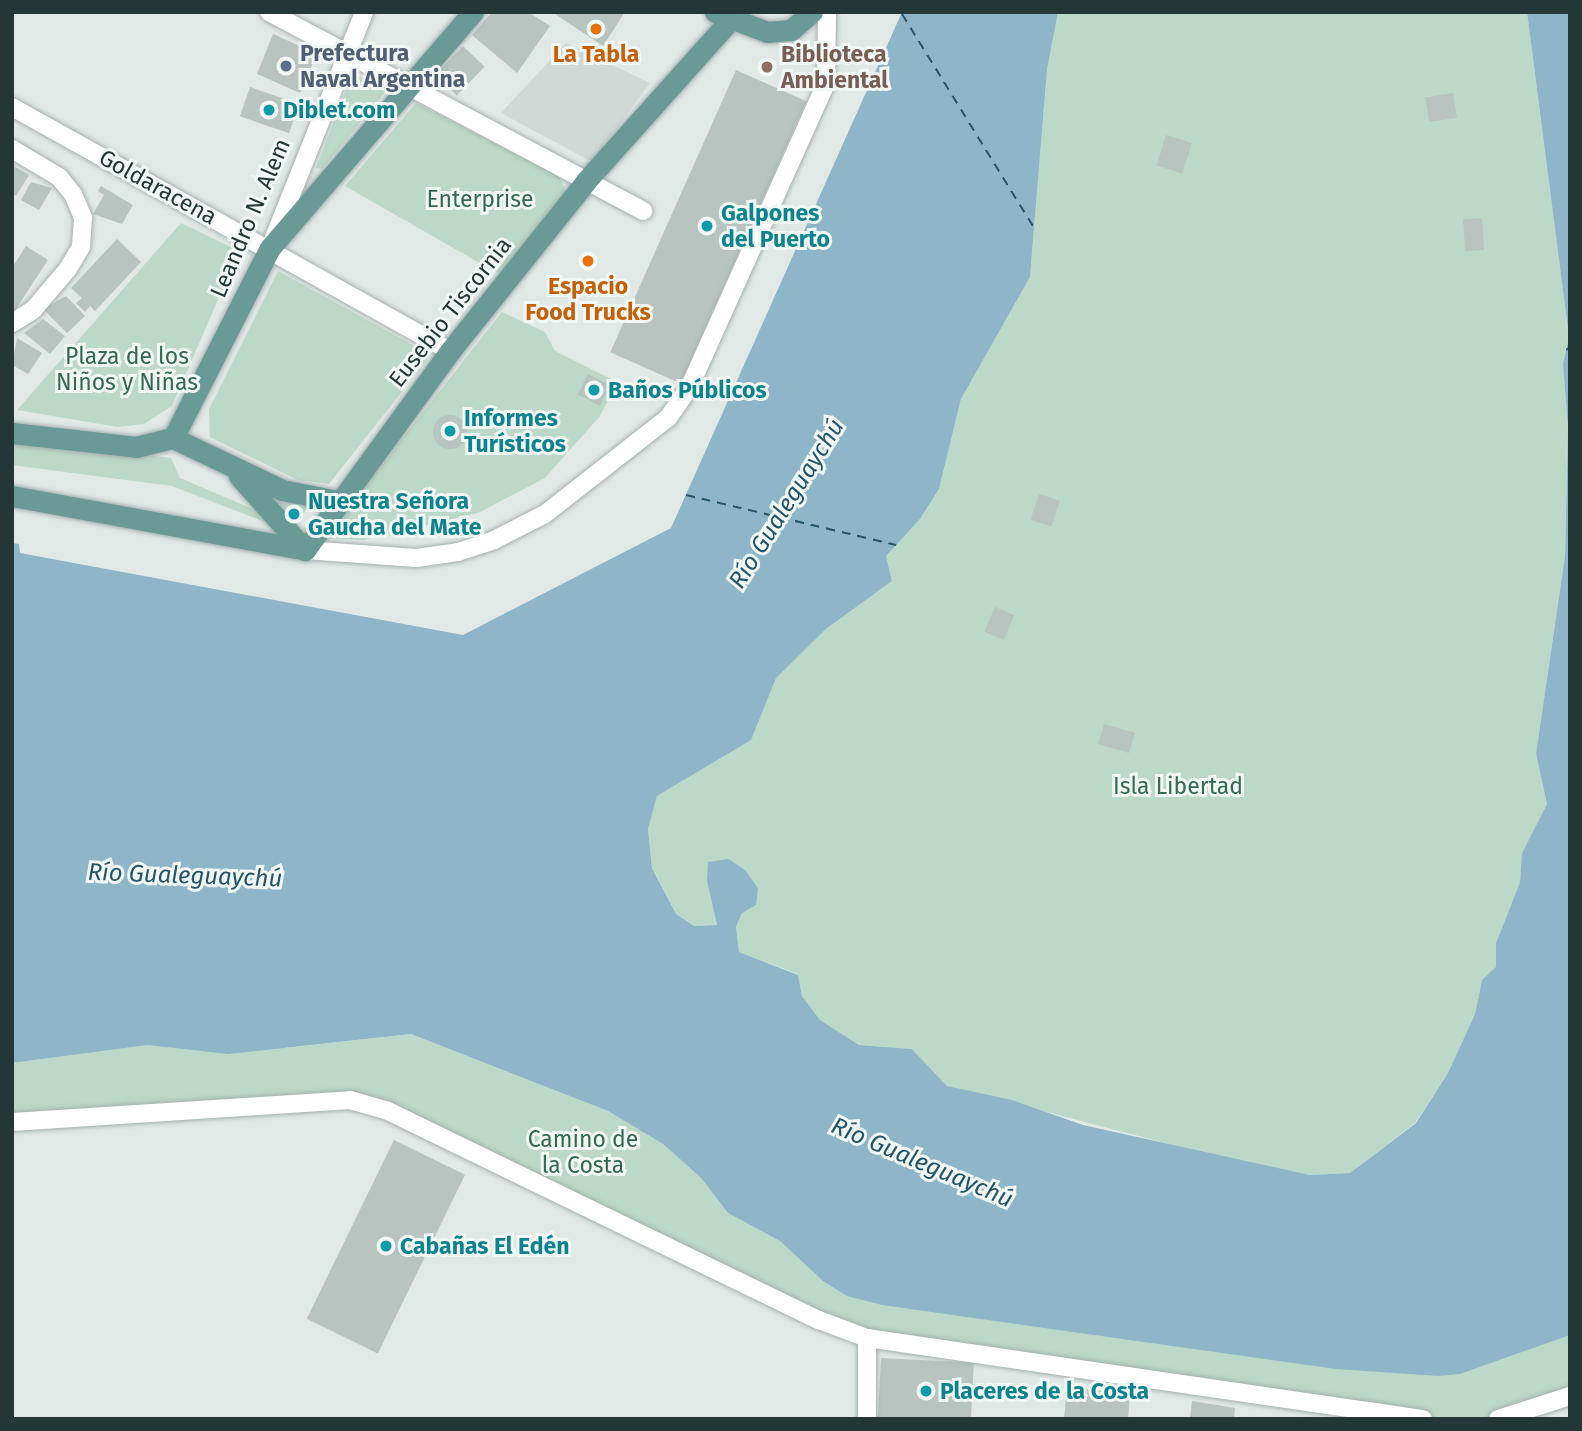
<!DOCTYPE html>
<meta charset="utf-8">
<style>
body{margin:0}
#map{position:relative;width:1582px;height:1431px;overflow:hidden;background:#e1e9e7;font-family:"Fira Sans",sans-serif}
div>[style]{position:absolute}
.built>*{inset:0;background:#cfd9d6}
.green>*{inset:0;background:#bcd8c8}
.water>*{inset:0;background:#8fb6c8}
.ferry>*{height:2px;margin-top:-1px;transform-origin:0;background:repeating-linear-gradient(90deg,#25556c 0 9px,transparent 0 16px)}
.building>*{inset:0;background:#b7c4c0;transform-origin:0 0}
.round{border-radius:50%}
.roads{filter:drop-shadow(0 0 2px #a4b0ae) drop-shadow(0 0 2px #a4b0ae)}
.minor>*{height:18px;margin:-9px;padding:0 9px;transform-origin:9px;border-radius:9px;background:#fff}
.major>*{height:21px;margin:-10.5px;padding:0 10.5px;transform-origin:10.5px;border-radius:10.5px;background:#6a9a95}
.dots>*{width:19px;height:19px;translate:-50% -50%;box-sizing:border-box;border:4px solid #f1f7f5;border-radius:50%}
span{translate:-50% -50%;white-space:nowrap;text-align:center;line-height:1.15;-webkit-text-stroke:6px #f1f7f5;paint-order:stroke}
.service-label{font-size:23px;color:#4e5e75;font-weight:700}
.left{translate:0 -50%;text-align:left}
.food-label{font-size:23px;color:#c56008;font-weight:700}
.education-label{font-size:23px;color:#785e54;font-weight:700}
.culture-label{font-size:23px;color:#0d838f;font-weight:700}
.street-label{font-size:23px;color:#233836}
.park-label{font-size:23px;color:#336a51}
.water-label{font-size:24px;color:#25556c;font-style:italic}
.frame{position:absolute;inset:0;border:14px solid #233836;pointer-events:none}
</style>
<div id="map">
<div class="built">
<div style="clip-path:polygon(566px 43px,650px 83px,592px 162px,501px 113px)"></div>
</div>
<div class="green">
<div style="clip-path:polygon(1058px 12px,1527px 12px,1569px 337px,1563px 364px,1568px 428px,1565px 556px,1536px 754px,1547px 804px,1522px 853px,1520px 882px,1496px 943px,1496px 968px,1482px 980px,1475px 1014px,1448px 1073px,1416px 1122px,1350px 1173px,1310px 1175px,1246px 1164px,947px 1086px,912px 1049px,859px 1045px,820px 1020px,802px 996px,798px 974px,739px 952px,736px 928px,742px 913px,707px 881px,717px 925px,693px 926px,676px 914px,652px 867px,648px 829px,657px 796px,750px 740px,775px 678px,826px 629px,892px 581px,886px 556px,920px 519px,939px 489px,961px 399px,1030px 277px,1047px 70px)"></div>
<div style="clip-path:polygon(353px 73px,386px 91px,322px 169px,316px 168px)"></div>
<div style="clip-path:polygon(416px 103px,559px 176px,567px 193px,499px 274px,345px 186px)"></div>
<div style="clip-path:polygon(181px 223px,239px 251px,172px 406px,144px 424px,118px 427px,17px 410px)"></div>
<div style="clip-path:polygon(278px 271px,431px 355px,329px 484px,298px 480px,210px 437px,209px 409px)"></div>
<div style="clip-path:polygon(502px 312px,545px 332px,555px 351px,617px 382px,600px 416px,545px 478px,478px 513px,363px 540px,324px 538px)"></div>
<div style="clip-path:polygon(12px 438px,171px 458px,180px 478px,260px 512px,275px 526px,172px 486px,12px 465px)"></div>
<div style="clip-path:polygon(269px 495px,308px 506px,295px 527px,286px 512px)"></div>
<div style="clip-path:polygon(411px 1034px,608px 1111px,663px 1144px,701px 1178px,728px 1213px,780px 1241px,823px 1281px,1498px 1359px,1570px 1335px,1570px 1396px,1498px 1419px,1423px 1419px,867px 1338px,350px 1100px,12px 1122px,12px 1063px,148px 1045px,286px 1048px)"></div>
</div>
<div class="water">
<div style="clip-path:polygon(902px 12px,1058px 12px,1047px 70px,1030px 277px,961px 399px,939px 489px,920px 519px,886px 556px,892px 581px,826px 629px,776px 678px,751px 740px,657px 796px,648px 829px,652px 868px,676px 914px,694px 926px,717px 925px,707px 881px,708px 862px,729px 859px,745px 870px,758px 888px,756px 905px,742px 913px,736px 927px,739px 952px,798px 975px,802px 996px,820px 1020px,859px 1045px,912px 1049px,947px 1086px,1012px 1100px,1083px 1125px,1310px 1175px,1350px 1173px,1416px 1123px,1448px 1073px,1475px 1014px,1482px 980px,1496px 967px,1496px 943px,1520px 882px,1522px 853px,1547px 804px,1536px 754px,1565px 556px,1568px 428px,1563px 364px,1569px 337px,1527px 12px,1570px 12px,1570px 1335px,1460px 1374px,1438px 1376px,1336px 1369px,882px 1305px,847px 1296px,823px 1281px,780px 1241px,728px 1213px,701px 1178px,663px 1144px,608px 1111px,411px 1034px,228px 1054px,148px 1045px,12px 1063px,12px 543px,19px 544px,20px 553px,463px 635px,671px 528px)"></div>
</div>
<div class="ferry">
<div style="left:902px;top:14px;width:251px;rotate:58.3deg"></div>
<div style="left:1566px;top:350px;width:5px;rotate:-37deg"></div>
<div style="left:686px;top:495px;width:216px;rotate:13.4deg"></div>
</div>
<div class="building">
<div style="clip-path:polygon(492px 12px,528px 12px,550px 26px,517px 73px,472px 35px)"></div>
<div style="clip-path:polygon(552px 12px,625px 12px,603px 46px)"></div>
<div style="clip-path:polygon(273px 34px,311px 51px,315px 58px,300px 93px,257px 74px)"></div>
<div style="left:463px;top:46px;width:30px;height:40px;rotate:44deg"></div>
<div style="left:736px;top:70px;width:77px;height:309px;rotate:24deg"></div>
<div style="left:250px;top:87px;width:52px;height:31px;rotate:19deg"></div>
<div style="left:1453px;top:93px;width:25px;height:28px;rotate:81deg"></div>
<div style="left:1166px;top:135px;width:27px;height:32px;rotate:17deg"></div>
<div style="clip-path:polygon(12px 165px,29px 175px,16px 196px,12px 194px)"></div>
<div style="clip-path:polygon(31px 182px,52px 188px,39px 210px,21px 200px)"></div>
<div style="clip-path:polygon(101px 186px,133px 205px,122px 224px,93px 214px,104px 195px,98px 191px)"></div>
<div style="left:1482px;top:218px;width:32px;height:19px;rotate:86deg"></div>
<div style="clip-path:polygon(117px 239px,141px 262px,95px 311px,90px 306px,85px 312px,76px 303px,82px 298px,71px 288px)"></div>
<div style="clip-path:polygon(26px 246px,48px 260px,14px 312px,12px 268px)"></div>
<div style="clip-path:polygon(66px 296px,85px 316px,67px 333px,43px 309px)"></div>
<div style="clip-path:polygon(43px 319px,65px 336px,50px 354px,24px 333px)"></div>
<div style="clip-path:polygon(17px 338px,42px 353px,28px 374px,12px 365px)"></div>
<div style="left:588px;top:374px;width:25px;height:23px;rotate:27deg"></div>
<div class="round" style="left:433px;top:415px;width:34px;height:34px"></div>
<div style="left:1039px;top:494px;width:22px;height:27px;rotate:18deg"></div>
<div style="left:995px;top:607px;width:21px;height:27px;rotate:23deg"></div>
<div style="left:1104px;top:724px;width:32px;height:21px;rotate:16deg"></div>
<div style="left:394px;top:1140px;width:79px;height:199px;rotate:26deg"></div>
<div style="left:881px;top:1358px;width:93px;height:61px;rotate:3deg"></div>
<div style="clip-path:polygon(1067px 1387px,1130px 1394px,1128px 1419px,1064px 1419px)"></div>
<div style="clip-path:polygon(1192px 1401px,1235px 1408px,1234px 1419px,1190px 1419px)"></div>
</div>
<div class="roads">
<div class="minor">
<div style="left:269px;top:12px;width:424px;rotate:28deg"></div>
<div style="left:12px;top:107px;width:501px;rotate:29.12deg"></div>
<div style="left:12px;top:149px;width:55px;rotate:30.8deg"></div>
<div style="left:59px;top:177px;width:22px;rotate:51deg"></div>
<div style="left:73px;top:194px;width:26px;rotate:67deg"></div>
<div style="left:83px;top:218px;width:29px;rotate:94deg"></div>
<div style="left:81px;top:247px;width:27px;rotate:121deg"></div>
<div style="left:67px;top:270px;width:52px;rotate:130.4deg"></div>
<div style="left:33px;top:310px;width:25px;rotate:148deg"></div>
<div style="left:273px;top:240px;width:245px;rotate:-68.2deg"></div>
<div style="left:305px;top:550px;width:111px;rotate:4.1deg"></div>
<div style="left:416px;top:558px;width:42px;rotate:-8.1deg"></div>
<div style="left:458px;top:552px;width:38px;rotate:-18deg"></div>
<div style="left:494px;top:540px;width:57px;rotate:-27deg"></div>
<div style="left:545px;top:514px;width:156px;rotate:-38deg"></div>
<div style="left:668px;top:418px;width:39px;rotate:-55deg"></div>
<div style="left:690px;top:386px;width:331px;rotate:-65.8deg"></div>
<div style="left:826px;top:84px;width:72px;rotate:-89.2deg"></div>
<div style="left:12px;top:1122px;width:339px;rotate:-3.7deg"></div>
<div style="left:350px;top:1100px;width:37px;rotate:16deg"></div>
<div style="left:386px;top:1110px;width:481px;rotate:25.9deg"></div>
<div style="left:819px;top:1320px;width:51px;rotate:20.6deg"></div>
<div style="left:867px;top:1338px;width:562px;rotate:8.29deg"></div>
<div style="left:867px;top:1338px;width:81px;rotate:90deg"></div>
<div style="left:1498px;top:1419px;width:76px;rotate:-17.7deg"></div>
</div>
<div class="major">
<div style="left:715px;top:12px;width:56px;rotate:21deg"></div>
<div style="left:767px;top:32px;width:24px;rotate:-5deg"></div>
<div style="left:791px;top:30px;width:28px;rotate:-41deg"></div>
<div style="left:12px;top:433px;width:125px;rotate:6.4deg"></div>
<div style="left:136px;top:447px;width:38px;rotate:-14deg"></div>
<div style="left:173px;top:438px;width:213px;rotate:-63deg"></div>
<div style="left:270px;top:248px;width:311px;rotate:-49.3deg"></div>
<div style="left:173px;top:438px;width:121px;rotate:25.5deg"></div>
<div style="left:282px;top:490px;width:57px;rotate:11.1deg"></div>
<div style="left:239px;top:476px;width:99px;rotate:48.3deg"></div>
<div style="left:12px;top:496px;width:298px;rotate:10.4deg"></div>
<div style="left:305px;top:550px;width:246px;rotate:-53.9deg"></div>
<div style="left:450px;top:351px;width:218px;rotate:-51.3deg"></div>
<div style="left:586px;top:181px;width:216px;rotate:-48.2deg"></div>
</div>
</div>
<div class="dots">
<div style="left:596px;top:29px;background:#e8710a"></div>
<div style="left:286px;top:66px;background:#5c6f8a"></div>
<div style="left:767px;top:67px;background:#8d6e63"></div>
<div style="left:269px;top:110px;background:#0f9aa8"></div>
<div style="left:707px;top:226px;background:#0f9aa8"></div>
<div style="left:588px;top:261px;background:#e8710a"></div>
<div style="left:594px;top:390px;background:#0f9aa8"></div>
<div style="left:450px;top:431px;background:#0f9aa8"></div>
<div style="left:294px;top:514px;background:#0f9aa8"></div>
<div style="left:386px;top:1246px;background:#0f9aa8"></div>
<div style="left:926px;top:1391px;background:#0f9aa8"></div>
</div>
<div class="service-label">
<span class="left" style="left:300px;top:66px">Prefectura<br>Naval Argentina</span>
</div>
<div class="food-label">
<span style="left:596px;top:54px">La Tabla</span>
<span style="left:588px;top:299px">Espacio<br>Food Trucks</span>
</div>
<div class="education-label">
<span class="left" style="left:781px;top:67px">Biblioteca<br>Ambiental</span>
</div>
<div class="culture-label">
<span class="left" style="left:283px;top:110px">Diblet.com</span>
<span class="left" style="left:721px;top:226px">Galpones<br>del Puerto</span>
<span class="left" style="left:608px;top:390px">Baños Públicos</span>
<span class="left" style="left:464px;top:431px">Informes<br>Turísticos</span>
<span class="left" style="left:308px;top:514px">Nuestra Señora<br>Gaucha del Mate</span>
<span class="left" style="left:400px;top:1246px">Cabañas El Edén</span>
<span class="left" style="left:940px;top:1391px">Placeres de la Costa</span>
</div>
<div class="street-label">
<span style="left:158px;top:187px;rotate:29deg">Goldaracena</span>
<span style="left:250px;top:218px;rotate:-67deg">Leandro N. Alem</span>
<span style="left:450px;top:312px;rotate:-52deg">Eusebio Tiscornia</span>
</div>
<div class="park-label">
<span style="left:480px;top:199px">Enterprise</span>
<span style="left:127px;top:369px">Plaza de los<br>Niños y Niñas</span>
<span style="left:1178px;top:786px">Isla Libertad</span>
<span style="left:583px;top:1152px">Camino de<br>la Costa</span>
</div>
<div class="water-label">
<span style="left:787px;top:504px;rotate:-58deg">Río Gualeguaychú</span>
<span style="left:185px;top:876px;rotate:2deg">Río Gualeguaychú</span>
<span style="left:922px;top:1163px;rotate:23deg">Río Gualeguaychú</span>
</div>
<div class="frame"></div>
</div>
